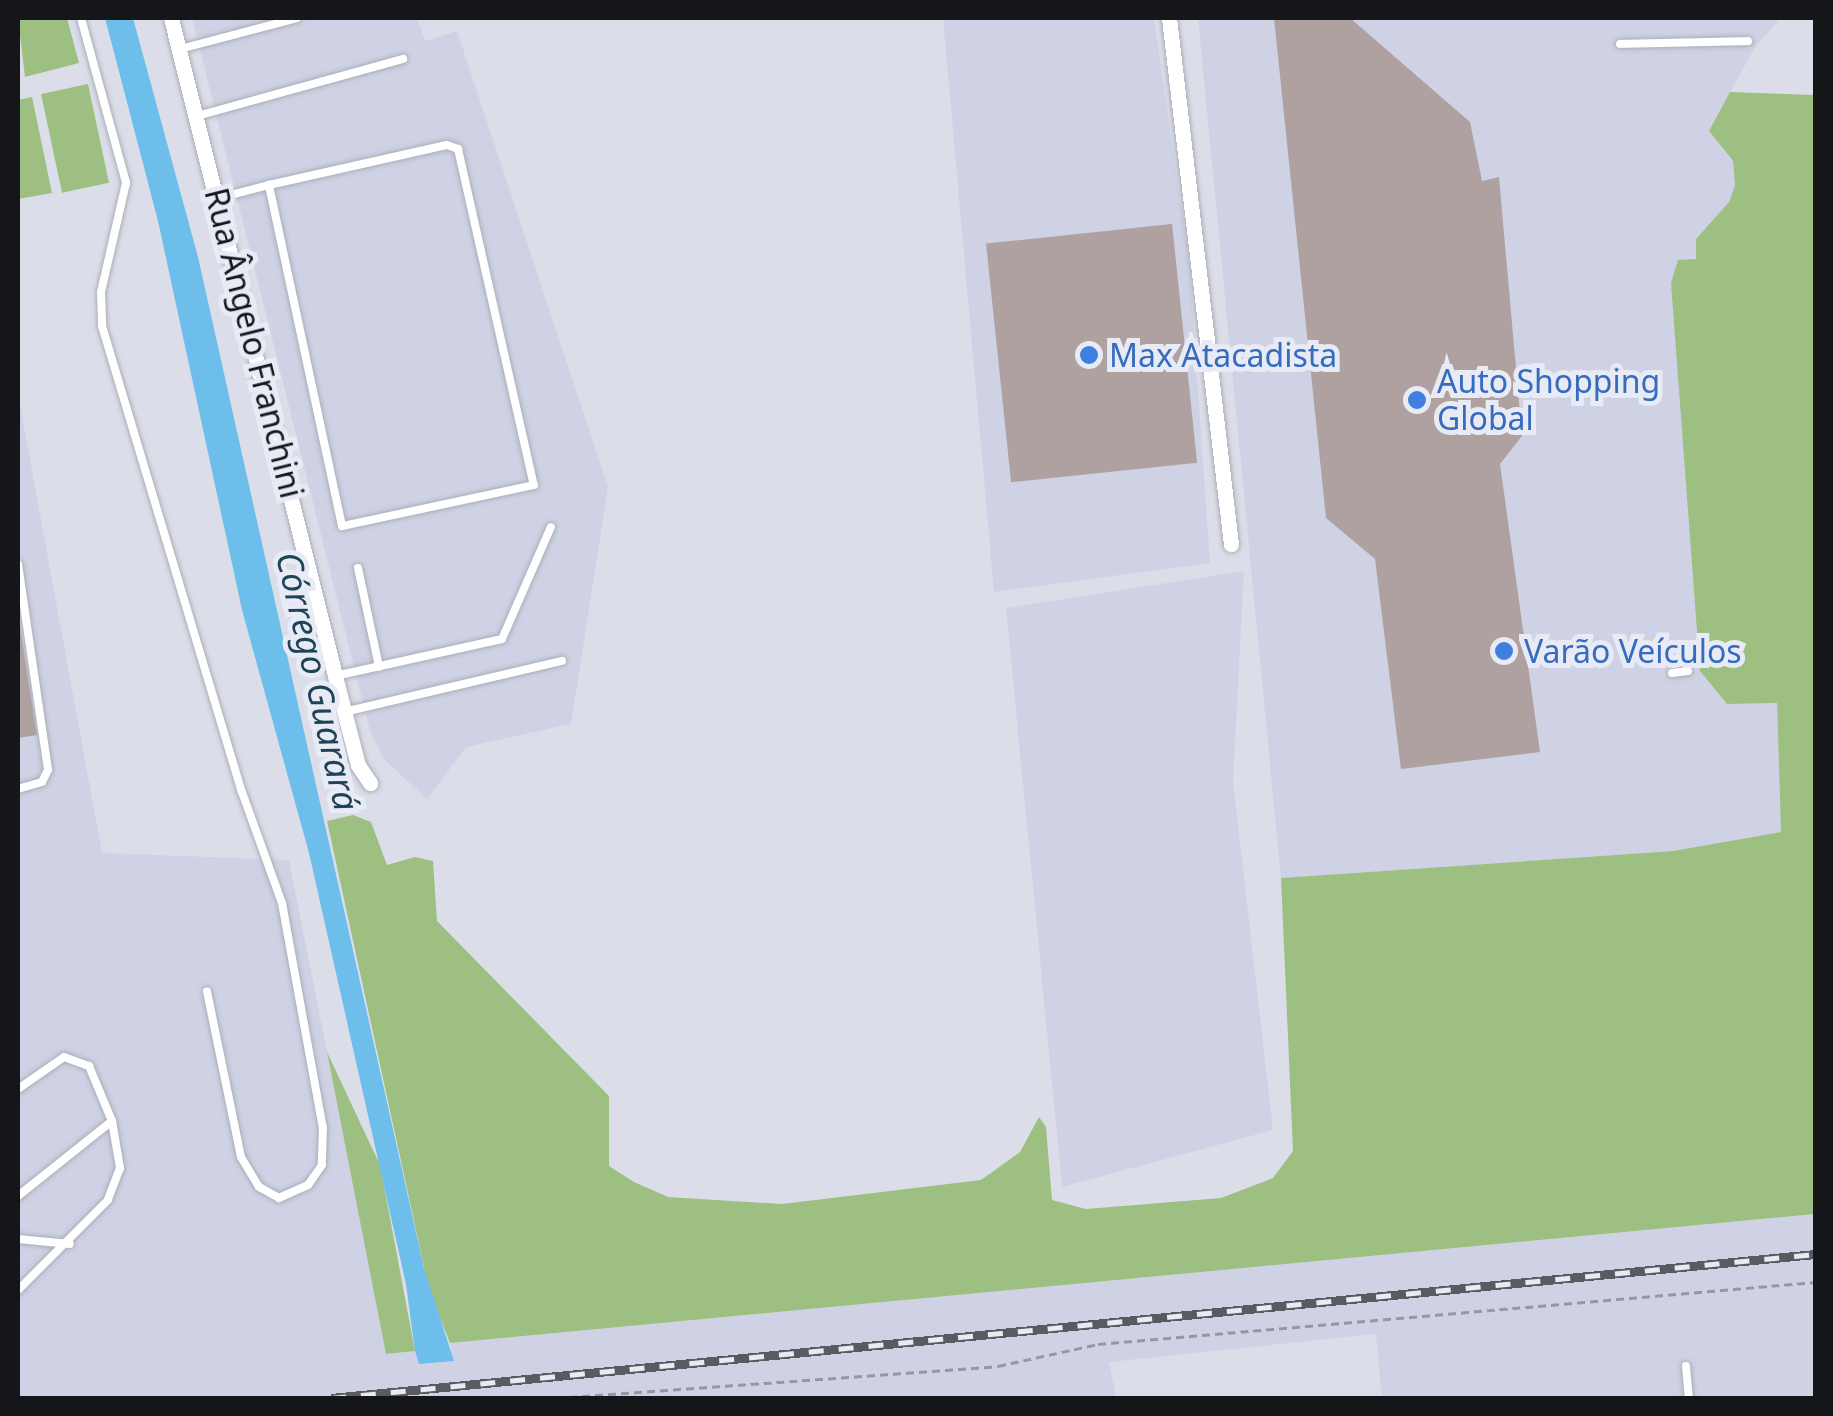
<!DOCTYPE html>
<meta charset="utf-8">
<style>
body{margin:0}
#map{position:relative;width:1833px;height:1416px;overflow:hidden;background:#dbdee9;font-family:"Noto Sans",sans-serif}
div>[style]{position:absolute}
.built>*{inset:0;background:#ced2e4}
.green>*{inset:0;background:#9dc082;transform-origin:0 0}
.water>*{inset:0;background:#6dbeea}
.building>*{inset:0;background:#aea19f;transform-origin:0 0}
.path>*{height:2.5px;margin-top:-1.25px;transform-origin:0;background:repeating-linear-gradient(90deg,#9698a0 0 8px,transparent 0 13px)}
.roads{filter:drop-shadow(0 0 2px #abaeb8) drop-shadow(0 0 2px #abaeb8)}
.lane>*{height:8px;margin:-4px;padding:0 4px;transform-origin:4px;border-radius:4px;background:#fff}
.street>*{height:15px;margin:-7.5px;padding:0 7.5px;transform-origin:7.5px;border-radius:7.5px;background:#fff}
.rail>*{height:9px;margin-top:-4.5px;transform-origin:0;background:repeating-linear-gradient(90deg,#e8ebf6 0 15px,#595b61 0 30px);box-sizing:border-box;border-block:2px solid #595b61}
.dots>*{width:28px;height:28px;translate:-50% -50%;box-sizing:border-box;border:5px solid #e8ebf6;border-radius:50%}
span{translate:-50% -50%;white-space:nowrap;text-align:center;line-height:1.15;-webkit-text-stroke:10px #e8ebf6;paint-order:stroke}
.street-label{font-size:32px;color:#15161a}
.shop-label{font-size:32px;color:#366cbe}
.left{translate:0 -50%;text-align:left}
.water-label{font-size:35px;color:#1f4356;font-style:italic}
.frame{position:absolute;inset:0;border:20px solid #15161a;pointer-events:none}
</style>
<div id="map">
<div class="built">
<div style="clip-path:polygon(192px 18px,417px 18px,425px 41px,457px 31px,608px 487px,571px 724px,466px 747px,427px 799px,384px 759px,370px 731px)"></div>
<div style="clip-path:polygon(943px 18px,1154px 18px,1189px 261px,1210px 563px,994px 592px)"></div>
<div style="clip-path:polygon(1198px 18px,1781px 18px,1755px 47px,1709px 131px,1733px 162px,1735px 185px,1729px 202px,1696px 239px,1727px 704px,1777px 703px,1781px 832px,1673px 851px,1281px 878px)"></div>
<div style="clip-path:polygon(18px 394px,102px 853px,289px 860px,387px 1354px,415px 1351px,420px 1364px,453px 1361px,450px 1343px,1815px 1214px,1815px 1398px,1382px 1398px,1376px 1334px,1109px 1362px,1116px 1398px,18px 1398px)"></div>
<div style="clip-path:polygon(1244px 571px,1233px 781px,1273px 1130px,1062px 1187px,1006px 608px)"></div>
</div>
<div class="green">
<div style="clip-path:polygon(18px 18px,67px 18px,79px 63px,25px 77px)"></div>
<div style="left:88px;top:84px;width:101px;height:48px;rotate:78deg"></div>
<div style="clip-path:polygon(1730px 92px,1815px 95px,1815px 1214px,450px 1343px,429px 1290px,327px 821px,353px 815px,371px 822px,387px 865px,415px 857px,433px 861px,437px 921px,609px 1096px,609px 1166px,634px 1182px,668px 1197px,782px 1204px,981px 1180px,1020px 1152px,1039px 1117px,1046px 1127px,1052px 1200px,1086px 1209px,1221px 1198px,1273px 1178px,1293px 1151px,1281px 878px,1673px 851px,1781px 832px,1777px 703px,1727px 704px,1700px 671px,1671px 283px,1678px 260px,1696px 259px,1696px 239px,1729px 202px,1735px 185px,1733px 161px,1709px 131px)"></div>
<div style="clip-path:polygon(32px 97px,52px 193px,18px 199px,18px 100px)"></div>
<div style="clip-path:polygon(327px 1052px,380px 1165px,415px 1351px,386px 1354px)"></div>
</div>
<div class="water">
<div style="clip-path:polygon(105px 18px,133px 18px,198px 257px,424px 1268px,454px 1361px,419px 1364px,415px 1351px,406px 1284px,309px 853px,242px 610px,158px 221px)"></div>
</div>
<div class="building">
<div style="clip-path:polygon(1274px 18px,1350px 18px,1470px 122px,1482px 181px,1499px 177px,1522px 436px,1500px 464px,1540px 752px,1401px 769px,1375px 559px,1326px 518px)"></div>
<div style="left:1172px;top:224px;width:240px;height:187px;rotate:84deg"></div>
<div style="clip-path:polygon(18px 613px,37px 735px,18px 738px)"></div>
</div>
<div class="path">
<div style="left:569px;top:1397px;width:430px;rotate:-4.1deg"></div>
<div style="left:998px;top:1366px;width:102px;rotate:-12.4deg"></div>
<div style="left:1098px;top:1344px;width:721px;rotate:-4.94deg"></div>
</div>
<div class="roads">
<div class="lane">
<div style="left:81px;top:18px;width:171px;rotate:74.7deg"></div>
<div style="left:126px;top:183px;width:112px;rotate:102.9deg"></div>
<div style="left:101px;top:292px;width:34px;rotate:88deg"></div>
<div style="left:102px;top:326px;width:487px;rotate:73.3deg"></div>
<div style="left:242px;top:792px;width:118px;rotate:70.2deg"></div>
<div style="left:282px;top:903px;width:229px;rotate:79.7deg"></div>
<div style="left:323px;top:1128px;width:37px;rotate:92deg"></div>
<div style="left:322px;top:1165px;width:24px;rotate:125deg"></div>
<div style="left:308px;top:1185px;width:32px;rotate:156deg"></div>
<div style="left:279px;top:1198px;width:23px;rotate:-151deg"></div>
<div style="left:259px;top:1187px;width:35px;rotate:-121deg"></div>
<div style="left:241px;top:1157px;width:169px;rotate:-101.6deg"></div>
<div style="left:1620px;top:44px;width:128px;rotate:-1.3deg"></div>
<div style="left:180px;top:49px;width:121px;rotate:-14.8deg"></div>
<div style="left:197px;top:116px;width:214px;rotate:-15.5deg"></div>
<div style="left:219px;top:198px;width:52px;rotate:-14.6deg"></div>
<div style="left:269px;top:185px;width:182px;rotate:-12.7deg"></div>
<div style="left:447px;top:145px;width:12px;rotate:20deg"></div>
<div style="left:458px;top:149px;width:344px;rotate:77.3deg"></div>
<div style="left:534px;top:485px;width:196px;rotate:167.9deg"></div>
<div style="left:342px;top:526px;width:349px;rotate:-102.1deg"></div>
<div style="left:18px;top:564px;width:208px;rotate:81.7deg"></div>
<div style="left:48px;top:770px;width:13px;rotate:117deg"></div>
<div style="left:42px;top:782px;width:25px;rotate:164deg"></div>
<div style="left:358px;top:568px;width:101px;rotate:78deg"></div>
<div style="left:1672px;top:673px;width:16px;rotate:-7deg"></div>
<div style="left:335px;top:676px;width:171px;rotate:-12.5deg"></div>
<div style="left:502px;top:639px;width:122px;rotate:-66.4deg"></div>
<div style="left:344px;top:712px;width:224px;rotate:-13.2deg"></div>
<div style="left:18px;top:1089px;width:56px;rotate:-34.8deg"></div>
<div style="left:64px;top:1057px;width:27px;rotate:20deg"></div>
<div style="left:89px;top:1066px;width:60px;rotate:67.3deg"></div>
<div style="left:112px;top:1121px;width:48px;rotate:80.3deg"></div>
<div style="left:120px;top:1168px;width:34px;rotate:111deg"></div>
<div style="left:108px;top:1200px;width:127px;rotate:135deg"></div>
<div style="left:18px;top:1196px;width:120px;rotate:-38.6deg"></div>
<div style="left:18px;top:1239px;width:52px;rotate:5.5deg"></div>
<div style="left:1686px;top:1366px;width:32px;rotate:85deg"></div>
</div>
<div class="street">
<div style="left:171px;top:18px;width:678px;rotate:76deg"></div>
<div style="left:335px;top:676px;width:92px;rotate:75.5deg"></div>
<div style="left:358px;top:765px;width:22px;rotate:56deg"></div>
<div style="left:1169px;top:18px;width:530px;rotate:83.28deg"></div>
</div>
</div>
<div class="rail">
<div style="left:331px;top:1398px;width:1492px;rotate:-5.54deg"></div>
</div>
<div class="dots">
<div style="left:1089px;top:355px;background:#3f7fe0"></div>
<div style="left:1417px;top:400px;background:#3f7fe0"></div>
<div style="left:1504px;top:651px;background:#3f7fe0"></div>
</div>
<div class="street-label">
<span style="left:254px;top:343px;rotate:76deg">Rua Ângelo Franchini</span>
</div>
<div class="shop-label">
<span class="left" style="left:1109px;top:355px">Max Atacadista</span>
<span class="left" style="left:1437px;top:400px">Auto Shopping<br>Global</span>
<span class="left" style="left:1524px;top:651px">Varão Veículos</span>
</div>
<div class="water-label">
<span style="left:318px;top:681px;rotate:77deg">Córrego Guarará</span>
</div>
<div class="frame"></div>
</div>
